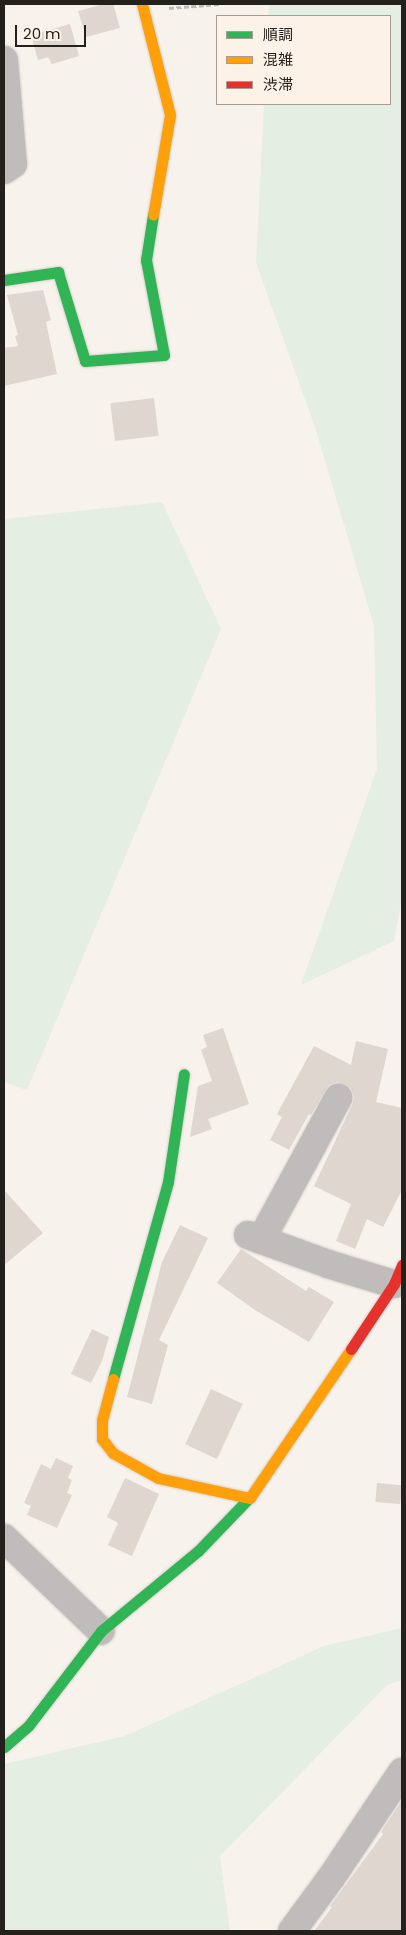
<!DOCTYPE html>
<meta charset="utf-8">
<style>
body{margin:0}
#map{position:relative;width:406px;height:1935px;overflow:hidden;background:#f8f2ec;font-family:Poppins,"Noto Sans JP",sans-serif}
div>[style]{position:absolute}
.green>*{inset:0;background:#e5eee2}
.building>*{inset:0;background:#ded6cf;transform-origin:0 0}
.path>*{height:3px;margin-top:-1.5px;transform-origin:0;background:repeating-linear-gradient(90deg,#bdbab7 0 5px,transparent 0 7.5px)}
.roads{filter:drop-shadow(0 0 1px #d5d0cc) drop-shadow(0 0 1px #d5d0cc)}
.street>*{height:28px;margin:-14px;padding:0 14px;transform-origin:14px;border-radius:14px;background:#c0bcbb}
.fast>*{height:11px;margin:-5.5px;padding:0 5.5px;transform-origin:5.5px;border-radius:5.5px;background:#30b455}
.slow>*{height:11px;margin:-5.5px;padding:0 5.5px;transform-origin:5.5px;border-radius:5.5px;background:#ff9f0a}
.jam>*{height:11px;margin:-5.5px;padding:0 5.5px;transform-origin:5.5px;border-radius:5.5px;background:#e5322d}
span{translate:-50% -50%;white-space:nowrap;text-align:center;line-height:1.15;-webkit-text-stroke:4.5px #fdf2e7;paint-order:stroke}
.frame{position:absolute;inset:0;border:5px solid #24201c;pointer-events:none}
.legend{position:absolute;left:216px;top:15px;width:175px;height:90px;box-sizing:border-box;background:#fdf2e7;border:1px solid #a69e96;margin:0;padding:6px 9px;list-style:none;font-size:15px;color:#24201c}
.legend li{display:flex;align-items:center;gap:10px;height:25px}
.legend b{width:25px;border:1px solid #a69e96}
.scale{position:absolute;left:15px;top:25px;width:71px;height:22px;box-sizing:border-box;border:2px solid #24201c;border-top:0;padding-left:6px;font-size:15px;line-height:18px;white-space:nowrap;color:#24201c;-webkit-text-stroke:4px #fdf2e7;paint-order:stroke}
</style>
<div id="map">
<div class="green">
<div style="clip-path:polygon(269px 4px,402px 4px,402px 898px,394px 941px,301px 985px,377px 769px,374px 626px,315px 427px,256px 263px,264px 104px,390px 104px,390px 16px,268px 16px)"></div>
<div style="clip-path:polygon(162px 502px,221px 629px,27px 1090px,4px 1082px,4px 519px)"></div>
<div style="clip-path:polygon(402px 1628px,402px 1680px,387px 1685px,220px 1856px,230px 1931px,4px 1931px,4px 1764px,125px 1736px,324px 1646px)"></div>
</div>
<div class="building">
<div style="clip-path:polygon(104px 4px,113px 4px,120px 28px,86px 37px,78px 11px)"></div>
<div style="clip-path:polygon(70px 24px,79px 56px,52px 64px,48px 57px,38px 60px,31px 35px)"></div>
<div style="clip-path:polygon(43px 290px,51px 320px,46px 322px,57px 374px,4px 386px,4px 348px,18px 346px,15px 336px,18px 335px,7px 295px)"></div>
<div style="left:154px;top:398px;width:38px;height:44px;rotate:83deg"></div>
<div style="clip-path:polygon(223px 1028px,249px 1104px,208px 1119px,212px 1129px,190px 1137px,198px 1086px,212px 1081px,201px 1050px,207px 1047px,203px 1035px)"></div>
<div style="clip-path:polygon(356px 1041px,388px 1049px,376px 1102px,402px 1108px,402px 1190px,383px 1227px,367px 1219px,355px 1249px,336px 1241px,351px 1204px,314px 1186px,352px 1105px,354px 1097px,351px 1089px,346px 1085px,338px 1082px,329px 1085px,311px 1115px,309px 1114px,289px 1150px,270px 1140px,282px 1117px,277px 1114px,314px 1046px,351px 1065px)"></div>
<div style="clip-path:polygon(4px 1190px,43px 1233px,4px 1265px)"></div>
<div style="clip-path:polygon(180px 1225px,208px 1238px,159px 1340px,168px 1345px,152px 1404px,127px 1397px,162px 1262px)"></div>
<div style="clip-path:polygon(241px 1249px,306px 1291px,309px 1287px,334px 1302px,309px 1342px,255px 1310px,217px 1283px)"></div>
<div style="clip-path:polygon(92px 1329px,109px 1337px,102px 1361px,91px 1383px,71px 1374px)"></div>
<div style="left:211px;top:1389px;width:35px;height:61px;rotate:25deg"></div>
<div style="clip-path:polygon(56px 1458px,73px 1466px,68px 1478px,72px 1480px,67px 1493px,72px 1495px,57px 1528px,27px 1515px,31px 1506px,24px 1503px,41px 1464px,51px 1469px)"></div>
<div style="clip-path:polygon(125px 1478px,159px 1494px,132px 1556px,108px 1545px,118px 1523px,107px 1517px)"></div>
<div style="left:377px;top:1483px;width:25px;height:19px;rotate:5deg"></div>
<div style="clip-path:polygon(402px 1800px,402px 1931px,314px 1931px,332px 1907px,330px 1906px,383px 1834px,381px 1832px)"></div>
</div>
<div class="path">
<div style="left:169px;top:8px;width:51px;rotate:-4.5deg"></div>
</div>
<div class="roads">
<div class="street">
<div style="left:4px;top:60px;width:104px;rotate:85.1deg"></div>
<div style="left:13px;top:164px;width:11px;rotate:146deg"></div>
<div style="left:248px;top:1235px;width:85px;rotate:19.9deg"></div>
<div style="left:328px;top:1264px;width:69px;rotate:16.9deg"></div>
<div style="left:261px;top:1240px;width:162px;rotate:-61.5deg"></div>
<div style="left:4px;top:1538px;width:134px;rotate:43.8deg"></div>
<div style="left:292px;top:1931px;width:66px;rotate:-53.7deg"></div>
<div style="left:331px;top:1878px;width:128px;rotate:-56.2deg"></div>
</div>
<div class="fast">
<div style="left:4px;top:280px;width:55px;rotate:-8.4deg"></div>
<div style="left:58px;top:272px;width:93px;rotate:73.1deg"></div>
<div style="left:85px;top:361px;width:79px;rotate:-4.3deg"></div>
<div style="left:164px;top:355px;width:97px;rotate:-100.7deg"></div>
<div style="left:146px;top:260px;width:46px;rotate:-81.2deg"></div>
<div style="left:113px;top:1379px;width:205px;rotate:-74.4deg"></div>
<div style="left:168px;top:1182px;width:109px;rotate:-81.6deg"></div>
<div style="left:4px;top:1747px;width:33px;rotate:-41deg"></div>
<div style="left:29px;top:1725px;width:118px;rotate:-52.5deg"></div>
<div style="left:101px;top:1631px;width:126px;rotate:-39.5deg"></div>
<div style="left:198px;top:1551px;width:76px;rotate:-46.1deg"></div>
</div>
<div class="slow">
<div style="left:142px;top:4px;width:114px;rotate:75.8deg"></div>
<div style="left:170px;top:115px;width:101px;rotate:99.6deg"></div>
<div style="left:113px;top:1379px;width:42px;rotate:105deg"></div>
<div style="left:102px;top:1420px;width:19px;rotate:90deg"></div>
<div style="left:102px;top:1439px;width:18px;rotate:52deg"></div>
<div style="left:113px;top:1453px;width:51px;rotate:29.1deg"></div>
<div style="left:158px;top:1478px;width:94px;rotate:12.3deg"></div>
<div style="left:251px;top:1496px;width:178px;rotate:-55.8deg"></div>
</div>
<div class="jam">
<div style="left:351px;top:1349px;width:78px;rotate:-56.5deg"></div>
<div style="left:394px;top:1284px;width:21px;rotate:-67deg"></div>
</div>
</div>
<div class="frame"></div>
<ul class="legend">
<li><b style="height:6px;background:#30b455"></b>順調</li>
<li><b style="height:6px;background:#ff9f0a"></b>混雑</li>
<li><b style="height:6px;background:#e5322d"></b>渋滞</li>
</ul>
<div class="scale">20 m</div>
</div>
